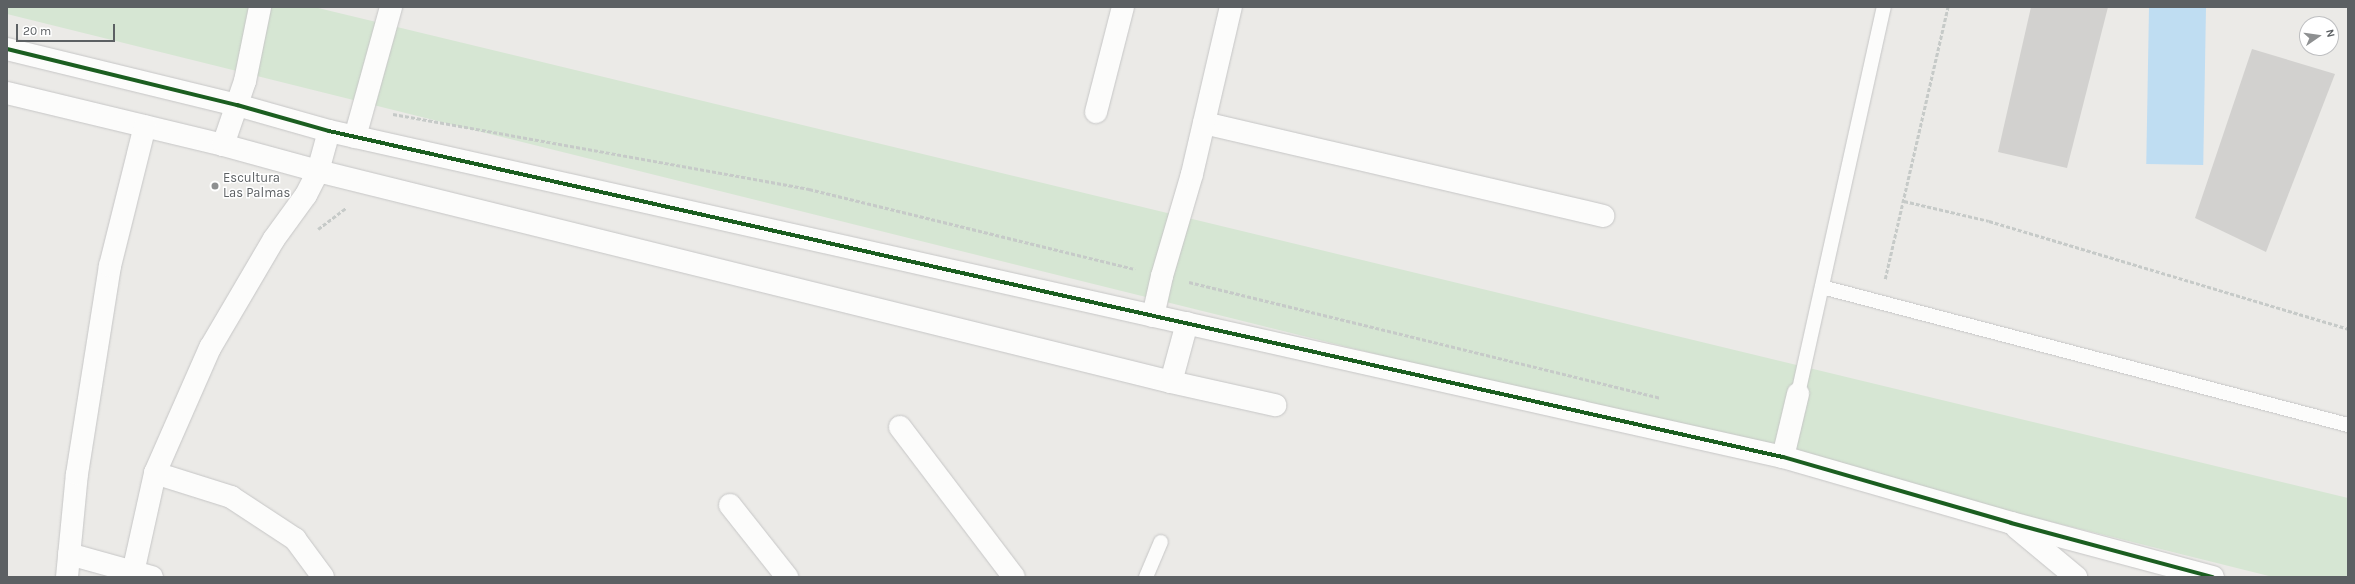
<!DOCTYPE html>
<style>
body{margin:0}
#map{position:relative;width:2355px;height:584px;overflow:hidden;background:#ebeae7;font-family:Karla,sans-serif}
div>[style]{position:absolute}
.green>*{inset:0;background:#d6e6d3}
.water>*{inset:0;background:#bfddf2;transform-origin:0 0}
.building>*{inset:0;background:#d2d1cf}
.path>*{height:2.5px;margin-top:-1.25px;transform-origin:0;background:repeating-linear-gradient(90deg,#c6cac8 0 4px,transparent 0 6px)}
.roads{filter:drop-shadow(0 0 1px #c6c6c6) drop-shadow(0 0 1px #c6c6c6)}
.lane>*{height:14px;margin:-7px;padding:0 7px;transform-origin:7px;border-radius:7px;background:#fcfcfb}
.street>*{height:22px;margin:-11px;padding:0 11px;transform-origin:11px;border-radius:11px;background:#fcfcfb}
.cycleway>*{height:4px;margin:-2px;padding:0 2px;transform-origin:2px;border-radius:2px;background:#1b5e20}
.dots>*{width:11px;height:11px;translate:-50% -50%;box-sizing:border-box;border:2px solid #fff;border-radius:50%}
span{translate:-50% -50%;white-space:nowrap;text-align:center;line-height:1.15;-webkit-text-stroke:3px #fff;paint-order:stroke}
.poi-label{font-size:13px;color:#5c6063}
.left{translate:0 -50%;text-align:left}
.frame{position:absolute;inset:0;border:8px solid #5c6063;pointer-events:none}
.north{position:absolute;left:2299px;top:16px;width:40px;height:40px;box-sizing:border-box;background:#fff;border:1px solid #bebfc1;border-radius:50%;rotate:77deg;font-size:11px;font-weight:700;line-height:16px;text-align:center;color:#5c6063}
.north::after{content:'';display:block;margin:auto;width:14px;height:18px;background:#8e9091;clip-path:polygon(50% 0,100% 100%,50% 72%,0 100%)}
.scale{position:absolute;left:16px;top:24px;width:99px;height:18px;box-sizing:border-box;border:2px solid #5c6063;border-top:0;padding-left:5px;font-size:12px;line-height:14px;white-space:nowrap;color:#5c6063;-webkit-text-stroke:3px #fff;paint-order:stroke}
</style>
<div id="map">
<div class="green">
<div style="clip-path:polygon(7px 7px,314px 7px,2348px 498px,2348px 577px,2273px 577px,7px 14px)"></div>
</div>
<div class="water">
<div style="left:2149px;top:7px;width:57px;height:157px;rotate:1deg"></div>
</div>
<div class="building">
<div style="clip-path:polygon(2031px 7px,2108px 7px,2067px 168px,1998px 152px)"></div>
<div style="clip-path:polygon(2252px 49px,2335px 74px,2266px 252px,2195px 218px)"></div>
</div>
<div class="path">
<div style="left:393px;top:114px;width:423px;rotate:10.2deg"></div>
<div style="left:809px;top:189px;width:336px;rotate:13.8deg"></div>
<div style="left:1904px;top:201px;width:87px;rotate:13.2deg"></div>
<div style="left:1989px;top:221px;width:375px;rotate:16.7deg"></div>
<div style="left:318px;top:229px;width:35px;rotate:-37deg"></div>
<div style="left:1885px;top:279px;width:279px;rotate:-77deg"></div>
<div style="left:1189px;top:282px;width:485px;rotate:13.8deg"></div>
</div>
<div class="roads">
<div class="lane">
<div style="left:1822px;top:287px;width:544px;rotate:14.7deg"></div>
<div style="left:1798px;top:394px;width:396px;rotate:-77.5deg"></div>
<div style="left:1146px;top:577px;width:38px;rotate:-67deg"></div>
</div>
<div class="street">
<div style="left:7px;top:49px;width:237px;rotate:13.7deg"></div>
<div style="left:237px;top:105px;width:96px;rotate:15.8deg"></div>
<div style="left:329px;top:131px;width:1490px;rotate:12.64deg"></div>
<div style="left:1783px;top:457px;width:237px;rotate:16.1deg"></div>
<div style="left:2011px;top:523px;width:209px;rotate:15deg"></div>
<div style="left:7px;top:93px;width:222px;rotate:13.5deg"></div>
<div style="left:223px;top:145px;width:98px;rotate:15.3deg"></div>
<div style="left:318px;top:171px;width:879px;rotate:13.89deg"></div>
<div style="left:1171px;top:382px;width:107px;rotate:12.5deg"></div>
<div style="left:1096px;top:112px;width:108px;rotate:-75.6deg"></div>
<div style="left:1204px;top:123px;width:410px;rotate:13.1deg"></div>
<div style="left:355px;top:137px;width:135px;rotate:-74.5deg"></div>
<div style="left:223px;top:145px;width:68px;rotate:-71deg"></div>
<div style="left:245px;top:81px;width:76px;rotate:-78.5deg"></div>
<div style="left:1153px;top:316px;width:41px;rotate:-77.3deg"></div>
<div style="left:1162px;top:276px;width:106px;rotate:-73.6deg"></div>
<div style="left:1192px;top:174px;width:171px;rotate:-76.9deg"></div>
<div style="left:1171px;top:382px;width:61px;rotate:-74.8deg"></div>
<div style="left:900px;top:427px;width:188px;rotate:52.8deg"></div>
<div style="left:1783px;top:457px;width:65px;rotate:-76.6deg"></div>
<div style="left:155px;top:473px;width:80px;rotate:17.5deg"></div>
<div style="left:231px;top:497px;width:77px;rotate:33.3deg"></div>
<div style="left:295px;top:539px;width:47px;rotate:53.6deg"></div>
<div style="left:730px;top:505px;width:92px;rotate:51.6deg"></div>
<div style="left:2017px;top:528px;width:77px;rotate:39.7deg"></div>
<div style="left:69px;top:554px;width:86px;rotate:15.5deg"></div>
<div style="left:67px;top:577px;width:103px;rotate:-84.5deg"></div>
<div style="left:77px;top:474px;width:211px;rotate:-81deg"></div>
<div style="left:110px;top:266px;width:144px;rotate:-76deg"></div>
<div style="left:132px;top:577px;width:107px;rotate:-77.5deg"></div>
<div style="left:155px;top:473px;width:137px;rotate:-66.3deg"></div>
<div style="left:210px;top:348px;width:126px;rotate:-59.6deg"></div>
<div style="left:274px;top:239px;width:54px;rotate:-54deg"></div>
<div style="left:306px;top:195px;width:27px;rotate:-63deg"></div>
<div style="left:318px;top:171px;width:41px;rotate:-74.6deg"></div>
</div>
</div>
<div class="cycleway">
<div style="left:7px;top:49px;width:237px;rotate:13.7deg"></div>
<div style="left:237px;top:105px;width:96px;rotate:15.8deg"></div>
<div style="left:329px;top:131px;width:1490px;rotate:12.64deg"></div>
<div style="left:1783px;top:457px;width:237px;rotate:16.1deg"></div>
<div style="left:2011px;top:523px;width:209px;rotate:15deg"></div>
</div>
<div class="dots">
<div style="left:215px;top:186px;background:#8e9091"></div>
</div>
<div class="poi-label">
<span class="left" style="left:223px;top:186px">Escultura<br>Las Palmas</span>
</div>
<div class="frame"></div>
<div class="north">N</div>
<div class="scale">20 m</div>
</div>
